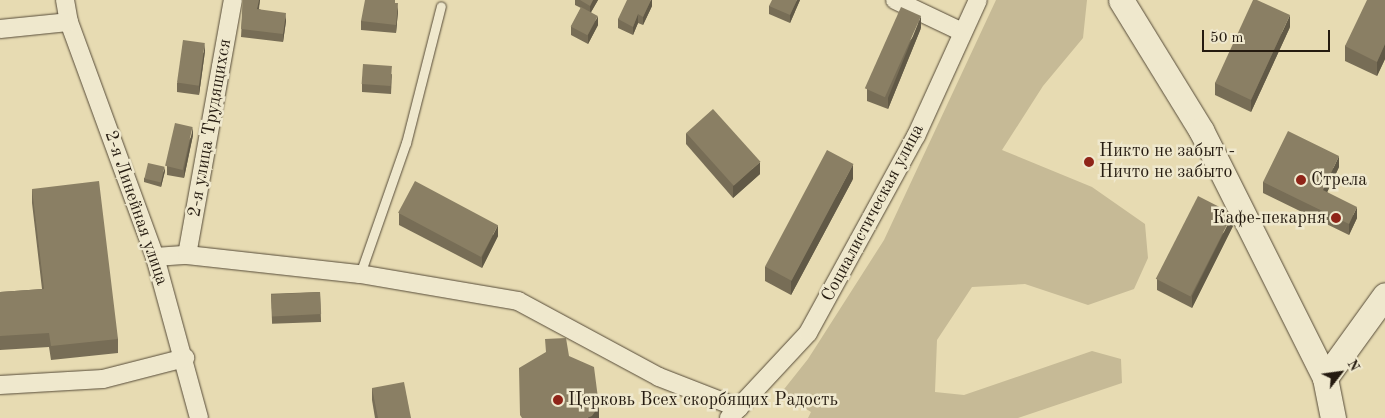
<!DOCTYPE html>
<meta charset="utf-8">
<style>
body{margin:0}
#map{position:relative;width:1385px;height:418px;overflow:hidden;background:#e7dbb2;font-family:"Old Standard TT",serif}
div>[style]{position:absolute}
.green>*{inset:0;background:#c6ba96}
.roads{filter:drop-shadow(0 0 1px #564b38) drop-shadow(0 0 1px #564b38)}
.lane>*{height:9px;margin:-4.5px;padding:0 4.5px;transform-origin:4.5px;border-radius:4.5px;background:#efe8cd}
.street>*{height:18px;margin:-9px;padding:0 9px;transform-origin:9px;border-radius:9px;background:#efe8cd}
.secondary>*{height:25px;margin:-12.5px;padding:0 12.5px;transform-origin:12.5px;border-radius:12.5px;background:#efe8cd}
.wall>*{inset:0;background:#776d56;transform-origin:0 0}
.shaded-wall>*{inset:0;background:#615946}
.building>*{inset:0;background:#8a7f64;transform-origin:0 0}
.dots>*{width:14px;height:14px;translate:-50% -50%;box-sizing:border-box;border:2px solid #efe8cd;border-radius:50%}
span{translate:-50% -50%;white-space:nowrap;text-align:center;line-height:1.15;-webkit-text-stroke:5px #efe8cd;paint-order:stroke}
.street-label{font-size:18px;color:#251b10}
.poi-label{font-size:18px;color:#251b10}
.left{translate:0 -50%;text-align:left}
.right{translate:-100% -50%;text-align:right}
.north{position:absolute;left:1315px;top:348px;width:50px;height:50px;-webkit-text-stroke:4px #efe8cd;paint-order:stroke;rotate:60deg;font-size:14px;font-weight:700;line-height:20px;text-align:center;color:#251b10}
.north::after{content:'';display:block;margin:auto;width:18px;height:22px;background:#251b10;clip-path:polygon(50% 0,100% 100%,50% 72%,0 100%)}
.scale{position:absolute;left:1202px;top:30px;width:128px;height:22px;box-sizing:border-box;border:2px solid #251b10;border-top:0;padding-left:6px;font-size:15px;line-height:18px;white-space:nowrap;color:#251b10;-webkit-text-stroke:4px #efe8cd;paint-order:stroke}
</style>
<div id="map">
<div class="green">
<div style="clip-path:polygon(996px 0,1087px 0,1083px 38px,1043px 86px,1002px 150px,1092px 187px,1145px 224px,1148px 258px,1134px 289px,1088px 305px,1025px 284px,972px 287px,937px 340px,935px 392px,964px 395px,1092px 351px,1121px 359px,1122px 383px,1018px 418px,808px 418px,811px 412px,781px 393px,808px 359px,884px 240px)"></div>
</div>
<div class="roads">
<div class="lane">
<div style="left:360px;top:274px;width:139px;rotate:-70.7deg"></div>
<div style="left:406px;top:143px;width:141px;rotate:-75.7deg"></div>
</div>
<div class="street">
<div style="left:65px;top:0;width:22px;rotate:80deg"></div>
<div style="left:69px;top:22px;width:250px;rotate:69.9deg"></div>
<div style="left:155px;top:257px;width:167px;rotate:74.7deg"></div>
<div style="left:895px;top:0;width:74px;rotate:25.5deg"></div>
<div style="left:0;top:29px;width:69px;rotate:-5.8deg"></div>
<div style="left:187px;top:255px;width:259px;rotate:-79.8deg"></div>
<div style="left:155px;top:257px;width:32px;rotate:-4deg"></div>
<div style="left:187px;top:255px;width:174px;rotate:6.3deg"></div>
<div style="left:360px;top:274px;width:160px;rotate:9.7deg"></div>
<div style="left:518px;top:301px;width:160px;rotate:28.3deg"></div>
<div style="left:659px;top:377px;width:86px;rotate:21.2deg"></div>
<div style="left:0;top:385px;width:103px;rotate:-3.3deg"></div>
<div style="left:103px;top:379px;width:85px;rotate:-14.4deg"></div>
<div style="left:729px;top:418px;width:116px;rotate:-47.1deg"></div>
<div style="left:808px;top:333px;width:225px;rotate:-61.3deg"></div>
<div style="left:916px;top:136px;width:149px;rotate:-65.5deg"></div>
</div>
<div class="secondary">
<div style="left:1121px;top:0;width:153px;rotate:58.4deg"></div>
<div style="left:1201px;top:130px;width:277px;rotate:63.4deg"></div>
<div style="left:1325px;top:378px;width:41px;rotate:78.7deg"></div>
<div style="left:1325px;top:378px;width:102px;rotate:-54.1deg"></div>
</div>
</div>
<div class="wall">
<div style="clip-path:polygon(243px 0,260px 0,259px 9px,286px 21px,283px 42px,241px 37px)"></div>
<div style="clip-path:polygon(575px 0,598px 0,591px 12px,598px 25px,588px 44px,571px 35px,571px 27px,581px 8px,575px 5px)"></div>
<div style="clip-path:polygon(652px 0,652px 6px,643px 25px,638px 23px,633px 35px,618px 28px,618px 19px)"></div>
<div style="clip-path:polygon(800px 0,790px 23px,769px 14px,769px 6px)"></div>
<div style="clip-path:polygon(1385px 0,1385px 59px,1377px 76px,1345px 61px,1345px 46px)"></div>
<div style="clip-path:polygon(396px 3px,398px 11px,396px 33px,361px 30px,361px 21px)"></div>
<div style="clip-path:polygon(1290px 27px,1251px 112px,1215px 95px,1215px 83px)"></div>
<div style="clip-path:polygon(921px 28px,888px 109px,867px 101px,867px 89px)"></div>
<div style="clip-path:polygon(205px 51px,199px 95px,177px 92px,177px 83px)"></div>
<div style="clip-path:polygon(392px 74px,391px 94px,362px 92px,362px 84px)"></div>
<div style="clip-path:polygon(686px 133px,760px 174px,733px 198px,686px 144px)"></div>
<div style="clip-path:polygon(193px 135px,184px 178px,167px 175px,167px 166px)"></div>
<div style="clip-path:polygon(1339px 167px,1327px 192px,1357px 218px,1349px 235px,1263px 193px,1263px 182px)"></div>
<div style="clip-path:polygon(165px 171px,161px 187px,144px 182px,144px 178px)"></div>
<div style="clip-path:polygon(853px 179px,791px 295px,765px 281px,765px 267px)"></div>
<div style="clip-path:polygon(32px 189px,118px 339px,118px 353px,51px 360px,49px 347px,0 350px,0 292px,42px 289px,32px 203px)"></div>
<div style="clip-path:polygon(399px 213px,498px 236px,482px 268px,399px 225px)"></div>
<div style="clip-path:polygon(1233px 226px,1192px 308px,1157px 290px,1157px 279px)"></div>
<div style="left:320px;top:292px;width:30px;height:49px;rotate:88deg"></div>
<div style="clip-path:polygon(372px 388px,411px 418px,375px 418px,372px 400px)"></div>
</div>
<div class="shaded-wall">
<div style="clip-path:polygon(259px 0,260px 0,257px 17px,257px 9px)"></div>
<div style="clip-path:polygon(593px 0,598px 0,590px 14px,590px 6px)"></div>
<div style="clip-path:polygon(651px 0,652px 0,652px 6px,643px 25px,643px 17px)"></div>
<div style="clip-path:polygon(797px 0,800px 0,790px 23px,790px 15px)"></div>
<div style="clip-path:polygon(398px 3px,398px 11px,396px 33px,396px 25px)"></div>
<div style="clip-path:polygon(286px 13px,286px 21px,283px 42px,283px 34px)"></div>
<div style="clip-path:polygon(638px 14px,638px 23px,633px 35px,633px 27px)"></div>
<div style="clip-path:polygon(1290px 15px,1290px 27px,1251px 112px,1251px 100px)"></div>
<div style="clip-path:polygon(598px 16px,598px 25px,588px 44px,588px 35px)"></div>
<div style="clip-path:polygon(921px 16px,921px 28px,888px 109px,888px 98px)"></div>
<div style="clip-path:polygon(205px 43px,205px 51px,199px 95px,199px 87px)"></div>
<div style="clip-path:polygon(1385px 44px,1385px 59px,1377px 76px,1377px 62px)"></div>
<div style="clip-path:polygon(193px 127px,193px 135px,184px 178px,184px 170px)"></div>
<div style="clip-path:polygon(1339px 156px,1339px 167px,1323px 201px,1323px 190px)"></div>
<div style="clip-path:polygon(760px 162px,760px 174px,733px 198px,733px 186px)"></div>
<div style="clip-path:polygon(853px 164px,853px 179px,791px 295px,791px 281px)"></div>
<div style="clip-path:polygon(165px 167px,165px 171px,161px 187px,161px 182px)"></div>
<div style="clip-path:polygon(1357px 207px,1357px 218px,1349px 235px,1349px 224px)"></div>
<div style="clip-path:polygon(1233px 214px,1233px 226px,1192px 308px,1192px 296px)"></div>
<div style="clip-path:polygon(498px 225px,498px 236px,482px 268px,482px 257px)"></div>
<div style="clip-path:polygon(599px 406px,599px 418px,587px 418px)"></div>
</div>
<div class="building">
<div style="clip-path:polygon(243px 0,259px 0,257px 9px,286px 13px,283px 34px,241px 29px)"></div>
<div style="clip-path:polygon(365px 0,395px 0,395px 3px,398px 3px,396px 25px,361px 21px)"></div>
<div style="clip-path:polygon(580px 0,593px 0,590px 6px)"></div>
<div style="clip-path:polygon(627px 0,651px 0,643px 17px,638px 14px,633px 27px,618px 19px)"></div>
<div style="clip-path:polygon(772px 0,797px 0,790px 15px,769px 6px)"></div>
<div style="clip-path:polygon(1253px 0,1257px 0,1290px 15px,1251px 100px,1215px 83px)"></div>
<div style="clip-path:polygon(1367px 0,1385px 0,1385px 44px,1377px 62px,1345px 46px)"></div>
<div style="left:581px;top:7px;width:19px;height:22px;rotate:28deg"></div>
<div style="left:901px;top:7px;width:22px;height:89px;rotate:24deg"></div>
<div style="left:183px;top:40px;width:22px;height:43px;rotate:8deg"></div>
<div style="left:363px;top:64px;width:29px;height:20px;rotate:4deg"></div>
<div style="left:713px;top:109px;width:71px;height:36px;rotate:48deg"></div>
<div style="left:175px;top:123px;width:18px;height:44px;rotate:13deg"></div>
<div style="clip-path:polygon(1288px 131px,1339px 156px,1323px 190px,1357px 207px,1349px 224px,1263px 182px)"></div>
<div style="left:827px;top:150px;width:30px;height:132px;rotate:28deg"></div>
<div style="left:148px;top:163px;width:17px;height:16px;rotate:13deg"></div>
<div style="clip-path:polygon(99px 181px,118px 339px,51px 346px,49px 333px,0 336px,0 292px,44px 289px,32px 189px)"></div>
<div style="left:415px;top:181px;width:94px;height:36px;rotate:28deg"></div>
<div style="left:1198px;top:196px;width:39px;height:93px;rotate:27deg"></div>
<div style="left:320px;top:292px;width:22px;height:49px;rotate:87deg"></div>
<div style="clip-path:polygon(566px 338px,569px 356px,594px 367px,599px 406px,592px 416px,587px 418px,522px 418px,520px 415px,519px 368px,546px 352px,545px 339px)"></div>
<div style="clip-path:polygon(404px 382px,411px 418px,378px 418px,372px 388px)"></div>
</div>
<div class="dots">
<div style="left:1089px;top:162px;background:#8f2418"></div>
<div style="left:1301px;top:180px;background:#8f2418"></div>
<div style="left:1336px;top:218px;background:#8f2418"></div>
<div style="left:558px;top:400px;background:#8f2418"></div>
</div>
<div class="street-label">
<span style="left:210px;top:128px;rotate:-80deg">2-я улица Трудящихся</span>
<span style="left:136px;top:208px;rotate:71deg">2-я Линейная улица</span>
<span style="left:873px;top:213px;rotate:-62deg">Социалистическая улица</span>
</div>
<div class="poi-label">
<span class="left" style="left:1099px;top:162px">Никто не забыт -<br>Ничто не забыто</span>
<span class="left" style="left:1311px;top:180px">Стрела</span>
<span class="right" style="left:1326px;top:218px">Кафе-пекарня</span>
<span class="left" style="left:568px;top:400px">Церковь Всех скорбящих Радость</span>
</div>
<div class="north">N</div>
<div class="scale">50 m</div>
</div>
